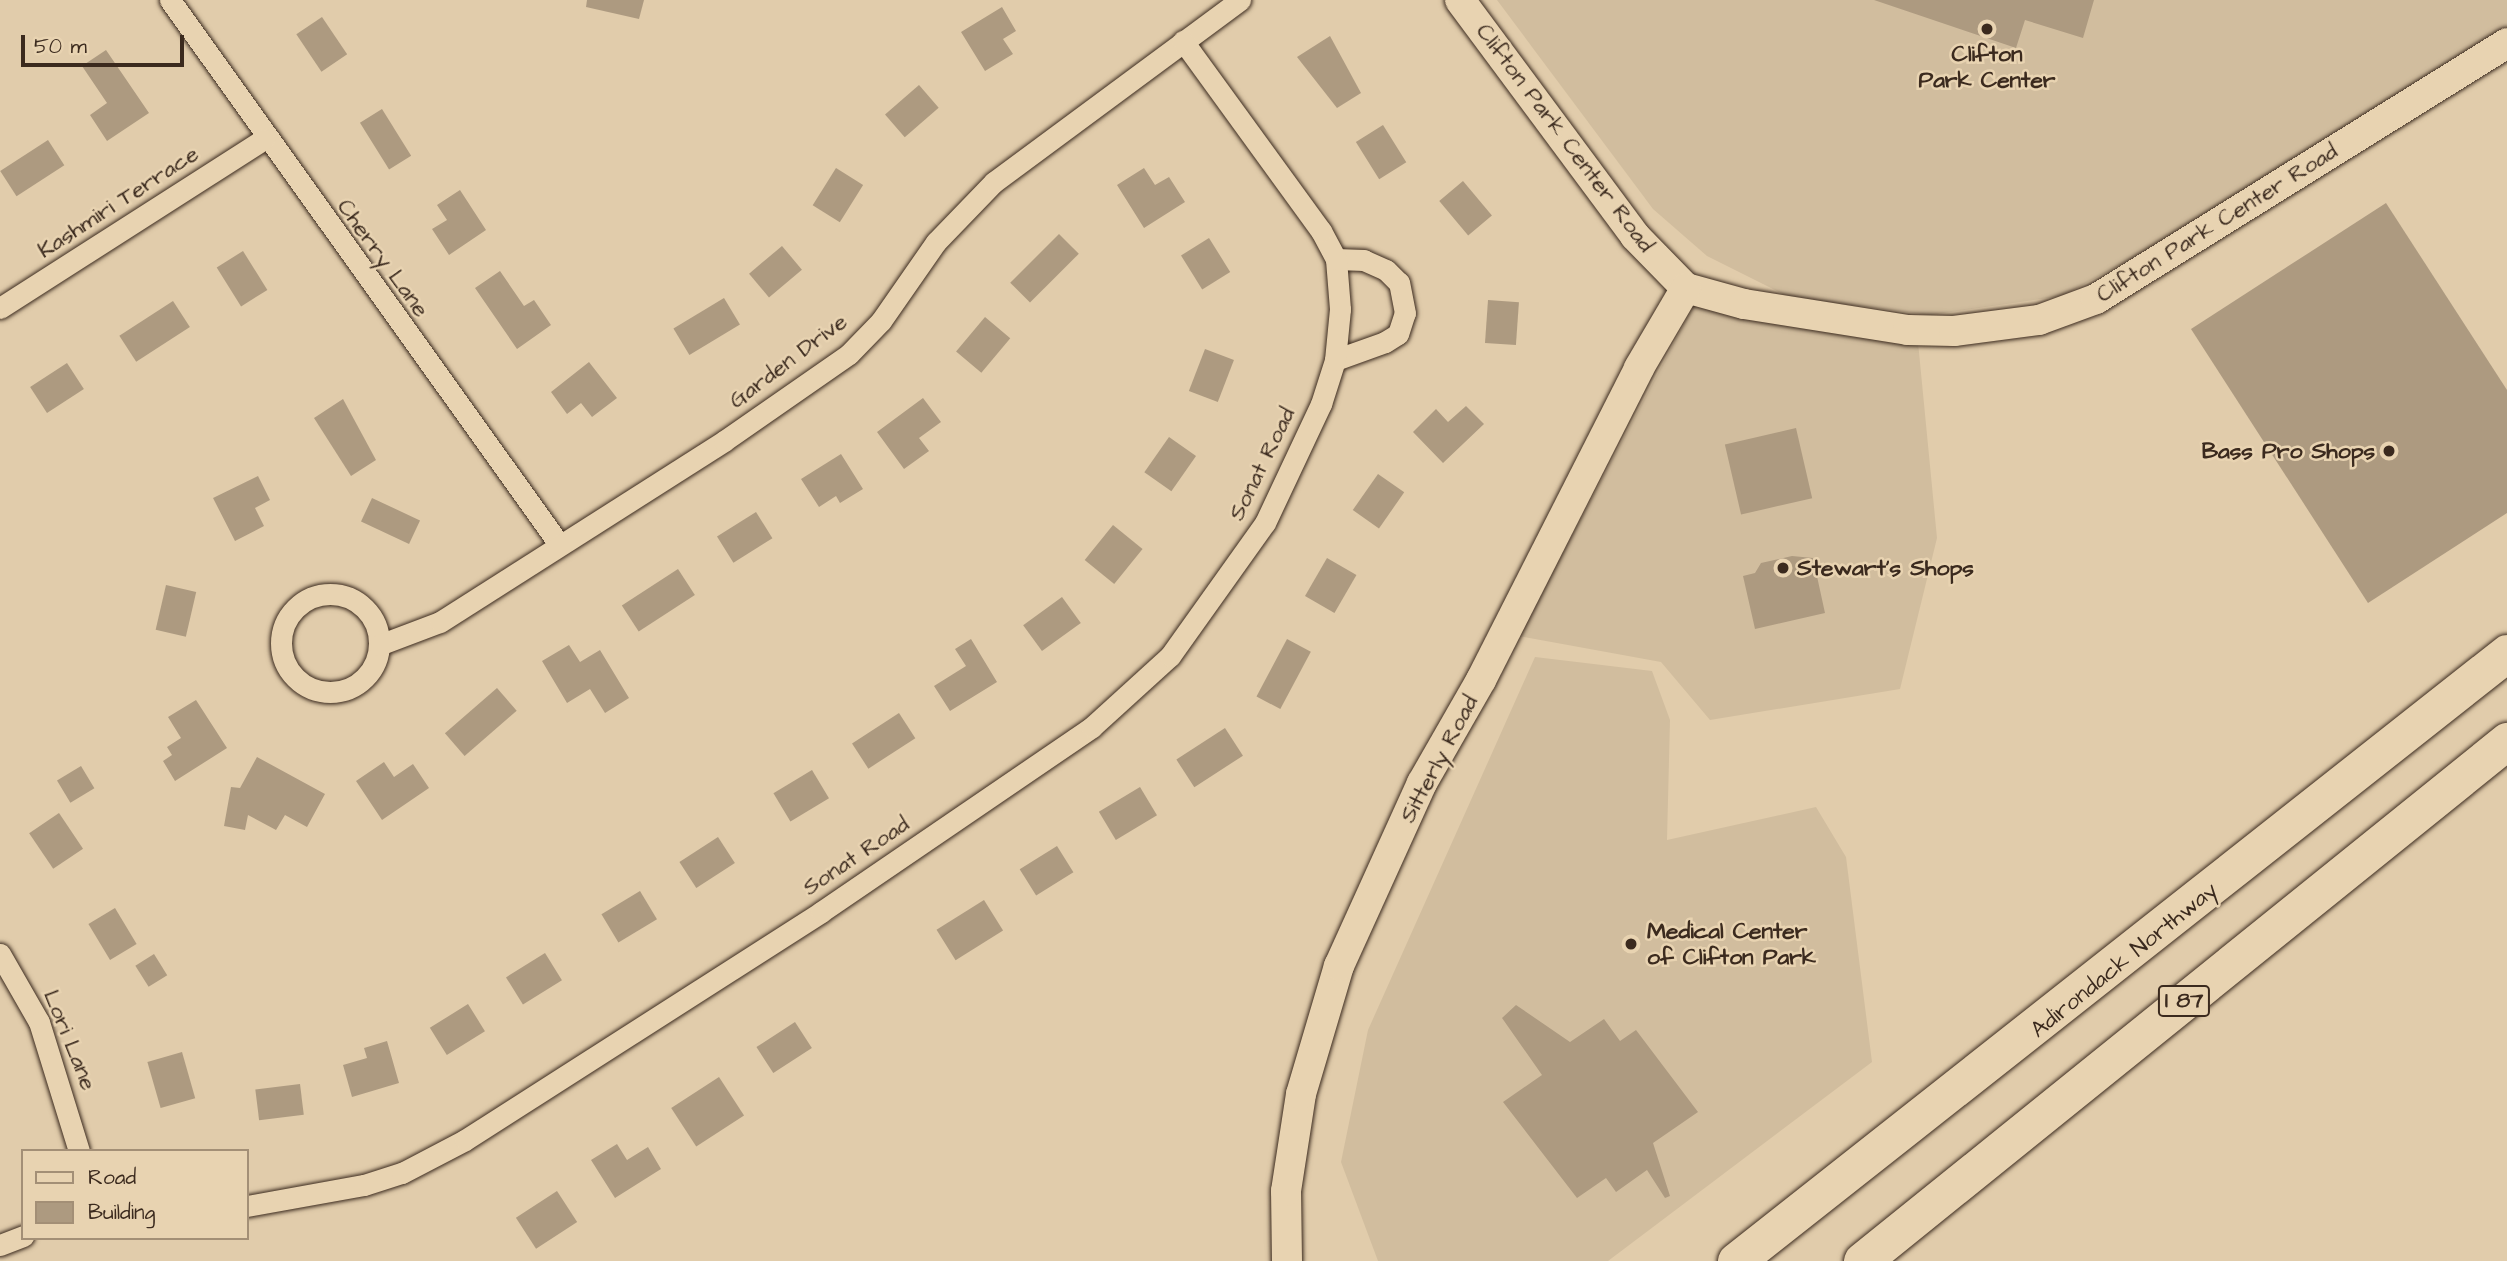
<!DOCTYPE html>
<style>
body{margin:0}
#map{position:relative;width:2507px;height:1261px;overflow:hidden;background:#e1ccab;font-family:"Architects Daughter",sans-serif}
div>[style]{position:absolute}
.built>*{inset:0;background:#d1bd9e}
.building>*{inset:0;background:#ad9a80;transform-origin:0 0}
.roads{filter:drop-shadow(0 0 2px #3b2a1e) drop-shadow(0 0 2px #3b2a1e)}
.street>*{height:21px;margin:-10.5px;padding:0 10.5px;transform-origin:10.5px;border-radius:10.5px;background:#e8d3b1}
.street>.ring{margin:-10.5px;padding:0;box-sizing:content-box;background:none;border:21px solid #e8d3b1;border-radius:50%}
.secondary>*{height:30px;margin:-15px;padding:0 15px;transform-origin:15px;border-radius:15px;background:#e8d3b1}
.highway>*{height:37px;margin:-18.5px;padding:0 18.5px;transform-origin:18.5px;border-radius:18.5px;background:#e8d3b1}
.dots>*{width:19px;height:19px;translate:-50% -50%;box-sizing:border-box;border:4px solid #e8d3b1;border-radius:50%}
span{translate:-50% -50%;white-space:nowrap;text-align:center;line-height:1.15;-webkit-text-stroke:5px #e8d3b1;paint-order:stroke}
.shield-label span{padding:2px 5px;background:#e8d3b1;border:2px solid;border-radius:5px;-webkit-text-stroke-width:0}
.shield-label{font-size:21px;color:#3b2a1e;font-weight:700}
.poi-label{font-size:23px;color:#3b2a1e;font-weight:700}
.right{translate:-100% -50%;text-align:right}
.left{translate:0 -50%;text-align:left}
.street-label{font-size:23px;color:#3b2a1e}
.legend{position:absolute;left:21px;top:1149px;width:228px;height:91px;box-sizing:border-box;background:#e8d3b1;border:2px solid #a38f76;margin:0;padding:9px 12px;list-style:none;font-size:21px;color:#3b2a1e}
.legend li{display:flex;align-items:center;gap:14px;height:35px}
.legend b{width:35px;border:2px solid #a38f76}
.scale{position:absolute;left:21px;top:35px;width:163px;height:32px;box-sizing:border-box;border:4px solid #3b2a1e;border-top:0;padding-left:9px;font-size:21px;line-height:24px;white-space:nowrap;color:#3b2a1e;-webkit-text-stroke:5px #e8d3b1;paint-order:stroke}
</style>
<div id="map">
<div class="built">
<div style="clip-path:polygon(1497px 0,2507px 0,2507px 28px,2197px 223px,2062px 296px,1930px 315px,1789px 297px,1707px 256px,1653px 209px)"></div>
<div style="clip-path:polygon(1694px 305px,1918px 342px,1937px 538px,1900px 689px,1710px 720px,1661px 662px,1519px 636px)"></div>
<div style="clip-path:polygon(1535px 657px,1652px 671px,1670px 720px,1667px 840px,1816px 807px,1846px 857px,1872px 1062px,1608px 1261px,1378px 1261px,1341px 1162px,1368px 1030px)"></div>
</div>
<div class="building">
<div style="clip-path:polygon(587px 0,644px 0,639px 19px,586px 7px)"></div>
<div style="clip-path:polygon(1874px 0,2094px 0,2083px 38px,2025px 20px,2016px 48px)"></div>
<div style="clip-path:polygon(1002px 7px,1016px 31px,1003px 39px,1013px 54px,985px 71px,961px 32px)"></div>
<div style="left:322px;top:17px;width:45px;height:31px;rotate:56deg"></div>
<div style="clip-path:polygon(1330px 36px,1361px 93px,1337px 108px,1297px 57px)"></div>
<div style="clip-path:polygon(106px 50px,149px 113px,107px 141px,90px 115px,107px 103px,82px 66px)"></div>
<div style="left:919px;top:85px;width:30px;height:45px;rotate:49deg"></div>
<div style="left:382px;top:109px;width:55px;height:26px;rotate:58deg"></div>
<div style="left:1383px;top:125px;width:44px;height:32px;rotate:58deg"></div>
<div style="left:48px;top:140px;width:30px;height:57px;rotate:57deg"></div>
<div style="left:836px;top:168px;width:32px;height:44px;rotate:32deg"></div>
<div style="clip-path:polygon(1144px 168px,1155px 185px,1169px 177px,1185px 202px,1144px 228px,1117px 185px)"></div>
<div style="left:1463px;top:181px;width:45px;height:31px;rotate:50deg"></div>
<div style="clip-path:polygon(460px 190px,486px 230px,449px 255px,432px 229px,447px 220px,437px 205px)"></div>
<div style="clip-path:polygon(2386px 203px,2507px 390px,2507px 513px,2368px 603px,2191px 329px)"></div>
<div style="left:1059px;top:234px;width:28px;height:69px;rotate:45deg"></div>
<div style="left:1209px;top:238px;width:40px;height:33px;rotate:58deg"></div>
<div style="left:782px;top:246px;width:31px;height:43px;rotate:50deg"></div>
<div style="left:243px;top:251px;width:46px;height:31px;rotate:58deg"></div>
<div style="clip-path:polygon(500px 271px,524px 306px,534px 300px,551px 325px,517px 349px,475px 288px)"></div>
<div style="left:724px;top:298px;width:31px;height:59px;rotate:59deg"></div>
<div style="left:1488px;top:300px;width:31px;height:43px;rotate:4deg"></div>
<div style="left:173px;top:301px;width:31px;height:64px;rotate:57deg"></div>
<div style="left:985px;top:317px;width:33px;height:45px;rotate:40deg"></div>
<div style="left:1205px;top:349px;width:31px;height:45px;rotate:21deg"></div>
<div style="clip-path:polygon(589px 362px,617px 398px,592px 417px,581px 403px,567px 414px,551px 392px)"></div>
<div style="left:67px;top:363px;width:31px;height:44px;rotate:57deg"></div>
<div style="clip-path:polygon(923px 398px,941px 422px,919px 438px,929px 451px,904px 469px,877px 432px)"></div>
<div style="clip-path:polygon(343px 399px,376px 460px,351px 476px,314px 418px)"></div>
<div style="clip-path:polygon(1466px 406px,1484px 424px,1443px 463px,1413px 432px,1436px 409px,1448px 422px)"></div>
<div style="left:1796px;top:428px;width:72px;height:73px;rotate:77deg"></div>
<div style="left:1169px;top:437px;width:33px;height:43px;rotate:35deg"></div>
<div style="clip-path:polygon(841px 454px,863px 489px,840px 503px,836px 496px,819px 507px,801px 479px)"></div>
<div style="left:1378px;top:474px;width:32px;height:44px;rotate:35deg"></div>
<div style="clip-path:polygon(258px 476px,270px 500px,255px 508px,264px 526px,235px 541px,213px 498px)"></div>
<div style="left:372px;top:498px;width:53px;height:26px;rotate:25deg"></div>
<div style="left:756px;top:512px;width:31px;height:46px;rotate:58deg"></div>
<div style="left:1113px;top:525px;width:38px;height:45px;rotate:39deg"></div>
<div style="clip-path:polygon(1792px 556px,1813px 558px,1825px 613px,1755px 629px,1743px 576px,1755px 573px,1761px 563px)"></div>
<div style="left:1327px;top:558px;width:34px;height:44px;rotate:30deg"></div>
<div style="left:678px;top:569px;width:31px;height:67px;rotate:57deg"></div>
<div style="left:166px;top:585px;width:31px;height:46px;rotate:13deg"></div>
<div style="left:1062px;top:597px;width:32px;height:48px;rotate:54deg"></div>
<div style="clip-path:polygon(971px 639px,997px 682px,950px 711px,934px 686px,966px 666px,955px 649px)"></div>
<div style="left:1287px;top:639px;width:27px;height:65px;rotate:28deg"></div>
<div style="clip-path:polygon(569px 645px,580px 662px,600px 650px,629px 698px,605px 713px,590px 689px,567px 703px,542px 661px)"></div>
<div style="left:497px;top:688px;width:30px;height:69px;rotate:49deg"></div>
<div style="clip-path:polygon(196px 700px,227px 748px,175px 781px,163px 761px,172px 755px,167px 747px,181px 738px,168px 717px)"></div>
<div style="left:899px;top:713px;width:30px;height:56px;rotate:57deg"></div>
<div style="left:1225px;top:728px;width:33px;height:58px;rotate:57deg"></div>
<div style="clip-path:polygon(257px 757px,325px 794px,307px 827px,285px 815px,276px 830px,248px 815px,245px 830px,224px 826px,231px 787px,240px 788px)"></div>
<div style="clip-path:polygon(384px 762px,394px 777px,413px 764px,429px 788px,382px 820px,356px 781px)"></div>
<div style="left:81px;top:766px;width:26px;height:28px;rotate:59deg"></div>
<div style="left:812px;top:770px;width:33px;height:45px;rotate:59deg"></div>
<div style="left:1140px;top:787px;width:33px;height:48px;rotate:59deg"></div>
<div style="left:59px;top:813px;width:43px;height:36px;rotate:56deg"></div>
<div style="left:718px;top:837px;width:31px;height:46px;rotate:57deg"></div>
<div style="left:1057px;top:846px;width:31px;height:44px;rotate:58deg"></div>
<div style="left:640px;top:891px;width:33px;height:45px;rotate:59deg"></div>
<div style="left:984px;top:900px;width:36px;height:56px;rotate:58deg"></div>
<div style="left:115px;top:908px;width:42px;height:31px;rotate:59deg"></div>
<div style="left:545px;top:953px;width:32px;height:46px;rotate:58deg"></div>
<div style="left:154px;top:954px;width:25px;height:22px;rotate:58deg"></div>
<div style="left:468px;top:1004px;width:32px;height:45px;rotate:58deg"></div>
<div style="clip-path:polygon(1516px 1005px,1570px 1042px,1604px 1019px,1620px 1041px,1636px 1030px,1698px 1112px,1653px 1143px,1670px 1196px,1665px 1198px,1647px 1170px,1616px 1192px,1606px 1178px,1577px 1198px,1503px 1102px,1542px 1075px,1502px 1018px)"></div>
<div style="left:795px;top:1022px;width:31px;height:46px;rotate:57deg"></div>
<div style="clip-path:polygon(387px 1041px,399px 1083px,352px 1097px,343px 1065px,367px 1058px,364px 1048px)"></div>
<div style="left:182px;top:1052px;width:48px;height:36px;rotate:74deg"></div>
<div style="left:719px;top:1077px;width:46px;height:57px;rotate:57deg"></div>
<div style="left:300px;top:1084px;width:31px;height:45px;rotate:83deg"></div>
<div style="clip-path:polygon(617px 1144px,627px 1160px,648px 1147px,661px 1169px,615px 1198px,591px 1160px)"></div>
<div style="left:557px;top:1191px;width:37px;height:49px;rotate:57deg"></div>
</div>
<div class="roads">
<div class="street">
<div style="left:170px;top:0;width:669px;rotate:54.43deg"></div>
<div style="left:0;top:308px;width:313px;rotate:-32.6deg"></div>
<div style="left:1335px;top:360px;width:53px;rotate:-19.8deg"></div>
<div style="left:1385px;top:342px;width:15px;rotate:-32deg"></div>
<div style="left:1398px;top:334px;width:22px;rotate:-72deg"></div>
<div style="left:1405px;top:313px;width:31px;rotate:-101deg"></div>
<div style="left:1399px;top:283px;width:18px;rotate:-135deg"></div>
<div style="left:1386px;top:270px;width:24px;rotate:-156deg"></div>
<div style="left:1364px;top:260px;width:28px;rotate:-178deg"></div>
<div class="ring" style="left:281px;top:594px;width:77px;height:77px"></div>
<div style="left:379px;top:645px;width:65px;rotate:-20.7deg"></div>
<div style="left:440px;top:622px;width:337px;rotate:-32.5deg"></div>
<div style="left:724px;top:441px;width:152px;rotate:-34.8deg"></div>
<div style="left:849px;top:354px;width:46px;rotate:-45.9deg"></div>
<div style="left:881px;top:321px;width:96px;rotate:-55.2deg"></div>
<div style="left:936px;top:242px;width:83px;rotate:-46deg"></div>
<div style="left:994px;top:182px;width:306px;rotate:-36.5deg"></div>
<div style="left:0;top:954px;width:78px;rotate:60.2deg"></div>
<div style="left:39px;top:1022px;width:135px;rotate:72.8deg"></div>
<div style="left:247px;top:1206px;width:119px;rotate:-10.2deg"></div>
<div style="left:364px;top:1185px;width:40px;rotate:-18deg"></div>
<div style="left:402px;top:1173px;width:71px;rotate:-27.6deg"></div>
<div style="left:465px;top:1140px;width:423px;rotate:-32.6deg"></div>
<div style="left:821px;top:912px;width:328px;rotate:-34.3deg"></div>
<div style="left:1092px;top:727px;width:105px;rotate:-42.3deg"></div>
<div style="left:1170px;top:656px;width:163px;rotate:-54.5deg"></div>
<div style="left:1265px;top:523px;width:132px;rotate:-64.8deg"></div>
<div style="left:1321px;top:404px;width:46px;rotate:-72.3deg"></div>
<div style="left:1335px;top:360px;width:51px;rotate:-84.4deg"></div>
<div style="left:1340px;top:309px;width:50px;rotate:-94.6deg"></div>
<div style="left:1336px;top:259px;width:32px;rotate:-118deg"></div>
<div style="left:1321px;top:231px;width:235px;rotate:-126deg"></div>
<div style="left:0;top:1245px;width:25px;rotate:-21deg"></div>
</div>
<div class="secondary">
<div style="left:1460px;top:0;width:294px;rotate:53.4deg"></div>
<div style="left:1635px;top:236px;width:73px;rotate:45.6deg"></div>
<div style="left:1686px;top:288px;width:60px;rotate:15.4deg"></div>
<div style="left:1744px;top:304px;width:166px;rotate:9deg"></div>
<div style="left:1908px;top:330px;width:46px;rotate:1.2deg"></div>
<div style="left:1954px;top:331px;width:86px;rotate:-7.4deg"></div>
<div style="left:2039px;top:320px;width:61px;rotate:-20.2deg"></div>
<div style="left:2096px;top:299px;width:484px;rotate:-31.9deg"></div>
<div style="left:1287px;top:1261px;width:70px;rotate:-90.8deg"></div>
<div style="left:1286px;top:1191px;width:98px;rotate:-81.2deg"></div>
<div style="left:1301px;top:1094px;width:134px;rotate:-73.5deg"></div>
<div style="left:1339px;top:966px;width:201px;rotate:-65.6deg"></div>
<div style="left:1422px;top:783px;width:119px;rotate:-60.2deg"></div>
<div style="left:1481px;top:680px;width:350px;rotate:-63.1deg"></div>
<div style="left:1639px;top:368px;width:93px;rotate:-59.6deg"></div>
</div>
<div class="highway">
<div style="left:1736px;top:1261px;width:982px;rotate:-38.26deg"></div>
<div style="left:1862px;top:1261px;width:829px;rotate:-38.88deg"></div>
</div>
</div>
<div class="dots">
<div style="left:1987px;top:29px;background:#3b2a1e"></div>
<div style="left:2389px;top:451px;background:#3b2a1e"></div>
<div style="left:1783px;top:568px;background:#3b2a1e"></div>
<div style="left:1631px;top:944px;background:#3b2a1e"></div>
</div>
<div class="shield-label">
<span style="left:2184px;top:1001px">I 87</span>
</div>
<div class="poi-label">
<span style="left:1987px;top:67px">Clifton<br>Park Center</span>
<span class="right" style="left:2375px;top:451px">Bass Pro Shops</span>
<span class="left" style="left:1797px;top:568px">Stewart's Shops</span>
<span class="left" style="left:1647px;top:944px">Medical Center<br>of Clifton Park</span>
</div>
<div class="street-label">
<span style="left:1565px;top:138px;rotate:53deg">Clifton Park Center Road</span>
<span style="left:118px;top:202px;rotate:-33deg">Kashmiri Terrace</span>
<span style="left:2217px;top:223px;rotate:-32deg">Clifton Park Center Road</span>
<span style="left:383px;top:258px;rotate:54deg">Cherry Lane</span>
<span style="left:788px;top:361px;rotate:-37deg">Garden Drive</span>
<span style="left:1262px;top:464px;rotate:-64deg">Sonat Road</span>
<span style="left:1439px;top:759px;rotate:-62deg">Sitterly Road</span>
<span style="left:856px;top:856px;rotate:-34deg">Sonat Road</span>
<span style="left:2124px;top:960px;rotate:-39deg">Adirondack Northway</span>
<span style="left:70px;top:1040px;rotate:68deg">Lori Lane</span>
</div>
<ul class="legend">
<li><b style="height:9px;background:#e8d3b1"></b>Road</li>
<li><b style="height:19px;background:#ad9a80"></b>Building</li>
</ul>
<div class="scale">50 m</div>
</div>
